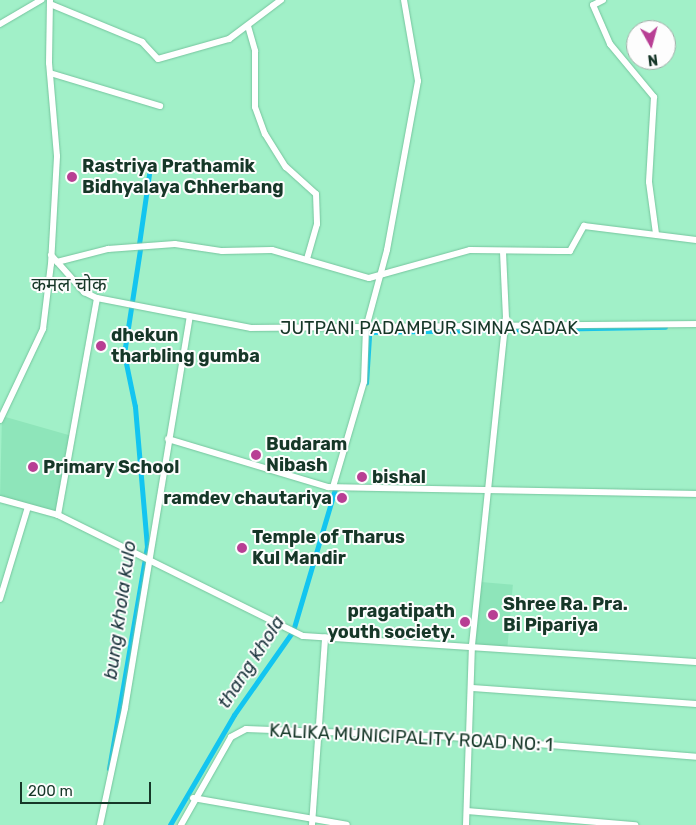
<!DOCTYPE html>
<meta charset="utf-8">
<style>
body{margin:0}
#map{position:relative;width:696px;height:825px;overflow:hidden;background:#a1f0c8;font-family:Rubik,"Noto Sans Devanagari",sans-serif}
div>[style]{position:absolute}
.built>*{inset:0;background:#8ee5ba;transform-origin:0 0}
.canal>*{height:4.5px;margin:-2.25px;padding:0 2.25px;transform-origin:2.25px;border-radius:2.25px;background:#13c5f0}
.roads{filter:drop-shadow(0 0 1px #76c59e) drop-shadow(0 0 1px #76c59e)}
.minor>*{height:6px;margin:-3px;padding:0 3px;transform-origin:3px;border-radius:3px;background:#fff}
.dots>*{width:14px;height:14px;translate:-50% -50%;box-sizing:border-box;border:2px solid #fdfdfd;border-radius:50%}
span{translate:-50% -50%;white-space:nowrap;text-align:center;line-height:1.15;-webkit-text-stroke:4px #fdfdfd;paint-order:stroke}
.poi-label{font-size:18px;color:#163728;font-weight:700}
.left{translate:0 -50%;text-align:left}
.right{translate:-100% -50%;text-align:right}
.street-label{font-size:18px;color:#163728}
.neighbourhood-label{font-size:19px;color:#163728}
.water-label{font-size:19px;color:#1e373f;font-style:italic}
.north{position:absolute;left:626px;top:20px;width:50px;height:50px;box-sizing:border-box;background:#fdfdfd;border:1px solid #a1aea8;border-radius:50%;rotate:173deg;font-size:14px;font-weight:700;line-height:20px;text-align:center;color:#163728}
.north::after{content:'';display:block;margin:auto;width:18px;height:22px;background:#b83f94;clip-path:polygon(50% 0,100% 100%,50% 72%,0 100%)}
.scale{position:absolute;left:20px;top:782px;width:131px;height:22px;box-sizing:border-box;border:2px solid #163728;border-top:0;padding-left:6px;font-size:15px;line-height:18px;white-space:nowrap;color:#163728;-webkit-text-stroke:4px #fdfdfd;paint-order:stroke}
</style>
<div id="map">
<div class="built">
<div style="clip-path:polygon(2px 416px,72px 436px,58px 515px,0 499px)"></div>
<div style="left:481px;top:582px;width:32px;height:64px;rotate:5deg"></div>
</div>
<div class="canal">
<div style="left:139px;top:244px;width:70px;rotate:-81.8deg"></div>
<div style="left:368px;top:332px;width:297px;rotate:-1deg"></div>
<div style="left:366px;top:383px;width:47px;rotate:-86.3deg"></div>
<div style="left:109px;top:769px;width:225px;rotate:-80.3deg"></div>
<div style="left:147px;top:547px;width:141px;rotate:-94.9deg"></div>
<div style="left:135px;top:407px;width:54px;rotate:-101.7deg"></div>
<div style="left:124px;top:354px;width:106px;rotate:-81.3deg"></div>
<div style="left:170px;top:825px;width:127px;rotate:-59.8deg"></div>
<div style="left:234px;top:715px;width:103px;rotate:-54.9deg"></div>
<div style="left:293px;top:631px;width:151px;rotate:-73.5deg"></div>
</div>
<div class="roads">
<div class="minor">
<div style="left:603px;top:0;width:11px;rotate:153deg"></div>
<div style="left:593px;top:5px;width:43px;rotate:66.4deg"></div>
<div style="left:610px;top:44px;width:69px;rotate:50.3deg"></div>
<div style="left:654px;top:97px;width:85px;rotate:93.4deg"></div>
<div style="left:649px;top:182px;width:52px;rotate:82.3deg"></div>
<div style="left:50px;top:4px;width:100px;rotate:22.4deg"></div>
<div style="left:142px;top:42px;width:23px;rotate:47deg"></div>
<div style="left:158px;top:59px;width:74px;rotate:-15.7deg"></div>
<div style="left:229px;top:39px;width:65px;rotate:-36.9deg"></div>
<div style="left:0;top:24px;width:48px;rotate:-30.3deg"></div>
<div style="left:248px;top:26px;width:26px;rotate:74deg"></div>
<div style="left:255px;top:51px;width:56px;rotate:90deg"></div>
<div style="left:255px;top:107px;width:29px;rotate:70deg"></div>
<div style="left:265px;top:134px;width:39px;rotate:58deg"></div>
<div style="left:286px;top:167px;width:40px;rotate:42deg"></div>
<div style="left:316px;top:194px;width:30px;rotate:88deg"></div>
<div style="left:317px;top:224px;width:36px;rotate:106deg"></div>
<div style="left:50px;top:73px;width:115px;rotate:16.7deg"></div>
<div style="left:51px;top:255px;width:50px;rotate:48.3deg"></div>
<div style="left:84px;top:292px;width:14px;rotate:25deg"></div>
<div style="left:97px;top:298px;width:157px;rotate:11deg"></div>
<div style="left:251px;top:328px;width:445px;rotate:-0.5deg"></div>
<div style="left:57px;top:262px;width:53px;rotate:-14.3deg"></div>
<div style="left:108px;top:249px;width:67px;rotate:-4.3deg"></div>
<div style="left:175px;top:244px;width:48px;rotate:8.5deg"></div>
<div style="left:222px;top:251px;width:50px;rotate:-1.1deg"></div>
<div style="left:272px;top:250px;width:101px;rotate:16.1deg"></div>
<div style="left:369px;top:278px;width:105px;rotate:-15.5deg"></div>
<div style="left:470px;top:250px;width:100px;rotate:0.6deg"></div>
<div style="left:570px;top:251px;width:29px;rotate:-61deg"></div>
<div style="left:584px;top:226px;width:113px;rotate:7.1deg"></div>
<div style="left:0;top:420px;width:101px;rotate:-64.7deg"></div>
<div style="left:43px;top:329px;width:65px;rotate:-83deg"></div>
<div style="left:51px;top:264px;width:108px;rotate:-86.8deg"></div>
<div style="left:57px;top:156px;width:93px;rotate:-94.9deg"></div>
<div style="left:49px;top:63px;width:63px;rotate:-89.1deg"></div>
<div style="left:168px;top:439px;width:167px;rotate:16.7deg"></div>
<div style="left:328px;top:487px;width:368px;rotate:1.1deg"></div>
<div style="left:333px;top:487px;width:109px;rotate:-73.6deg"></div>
<div style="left:364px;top:382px;width:54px;rotate:-87.9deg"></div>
<div style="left:366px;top:328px;width:81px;rotate:-74.9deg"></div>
<div style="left:387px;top:250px;width:172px;rotate:-79.6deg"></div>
<div style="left:418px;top:81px;width:82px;rotate:-99.8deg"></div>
<div style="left:0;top:499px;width:60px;rotate:15.4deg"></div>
<div style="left:58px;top:515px;width:273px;rotate:26.3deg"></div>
<div style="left:303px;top:636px;width:394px;rotate:3.8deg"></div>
<div style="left:58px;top:515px;width:220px;rotate:-79.8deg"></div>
<div style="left:0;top:599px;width:96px;rotate:-73.1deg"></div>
<div style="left:472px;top:688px;width:225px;rotate:4.1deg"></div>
<div style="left:193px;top:798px;width:156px;rotate:9.9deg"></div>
<div style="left:467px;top:811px;width:169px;rotate:4.8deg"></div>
<div style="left:100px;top:825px;width:120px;rotate:-77.9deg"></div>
<div style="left:125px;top:708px;width:396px;rotate:-80.6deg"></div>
<div style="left:181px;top:825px;width:101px;rotate:-60.4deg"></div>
<div style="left:231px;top:737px;width:17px;rotate:-28deg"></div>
<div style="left:246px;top:729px;width:204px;rotate:2.2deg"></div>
<div style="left:450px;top:737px;width:247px;rotate:4.6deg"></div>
<div style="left:312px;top:825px;width:188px;rotate:-86deg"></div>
<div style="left:466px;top:825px;width:180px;rotate:-88.1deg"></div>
<div style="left:472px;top:645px;width:329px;rotate:-84.1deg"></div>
<div style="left:506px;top:318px;width:67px;rotate:-92.6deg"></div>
</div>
</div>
<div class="dots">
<div style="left:72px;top:177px;background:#b83f94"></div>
<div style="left:101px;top:346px;background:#b83f94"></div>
<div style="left:256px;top:455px;background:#b83f94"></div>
<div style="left:33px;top:467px;background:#b83f94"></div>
<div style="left:362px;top:477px;background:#b83f94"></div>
<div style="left:342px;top:498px;background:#b83f94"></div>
<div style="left:242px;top:548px;background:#b83f94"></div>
<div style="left:493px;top:615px;background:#b83f94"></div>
<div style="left:465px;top:622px;background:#b83f94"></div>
</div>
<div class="poi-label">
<span class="left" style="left:82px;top:177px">Rastriya Prathamik<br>Bidhyalaya Chherbang</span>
<span class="left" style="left:111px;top:346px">dhekun<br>tharbling gumba</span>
<span class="left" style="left:266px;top:455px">Budaram<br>Nibash</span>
<span class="left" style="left:43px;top:467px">Primary School</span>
<span class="left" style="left:372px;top:477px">bishal</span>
<span class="right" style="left:332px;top:498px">ramdev chautariya</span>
<span class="left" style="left:252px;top:548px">Temple of Tharus<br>Kul Mandir</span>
<span class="left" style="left:503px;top:615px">Shree Ra. Pra.<br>Bi Pipariya</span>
<span class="right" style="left:455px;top:622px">pragatipath<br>youth society.</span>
</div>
<div class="street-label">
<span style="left:429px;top:328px">JUTPANI PADAMPUR SIMNA SADAK</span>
<span style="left:411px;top:738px;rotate:3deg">KALIKA MUNICIPALITY ROAD NO: 1</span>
</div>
<div class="neighbourhood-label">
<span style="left:69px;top:285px">कमल चोक</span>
</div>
<div class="water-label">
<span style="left:120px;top:610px;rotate:-82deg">bung khola kulo</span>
<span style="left:251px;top:662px;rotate:-57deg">thang khola</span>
</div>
<div class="north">N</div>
<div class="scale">200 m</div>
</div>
